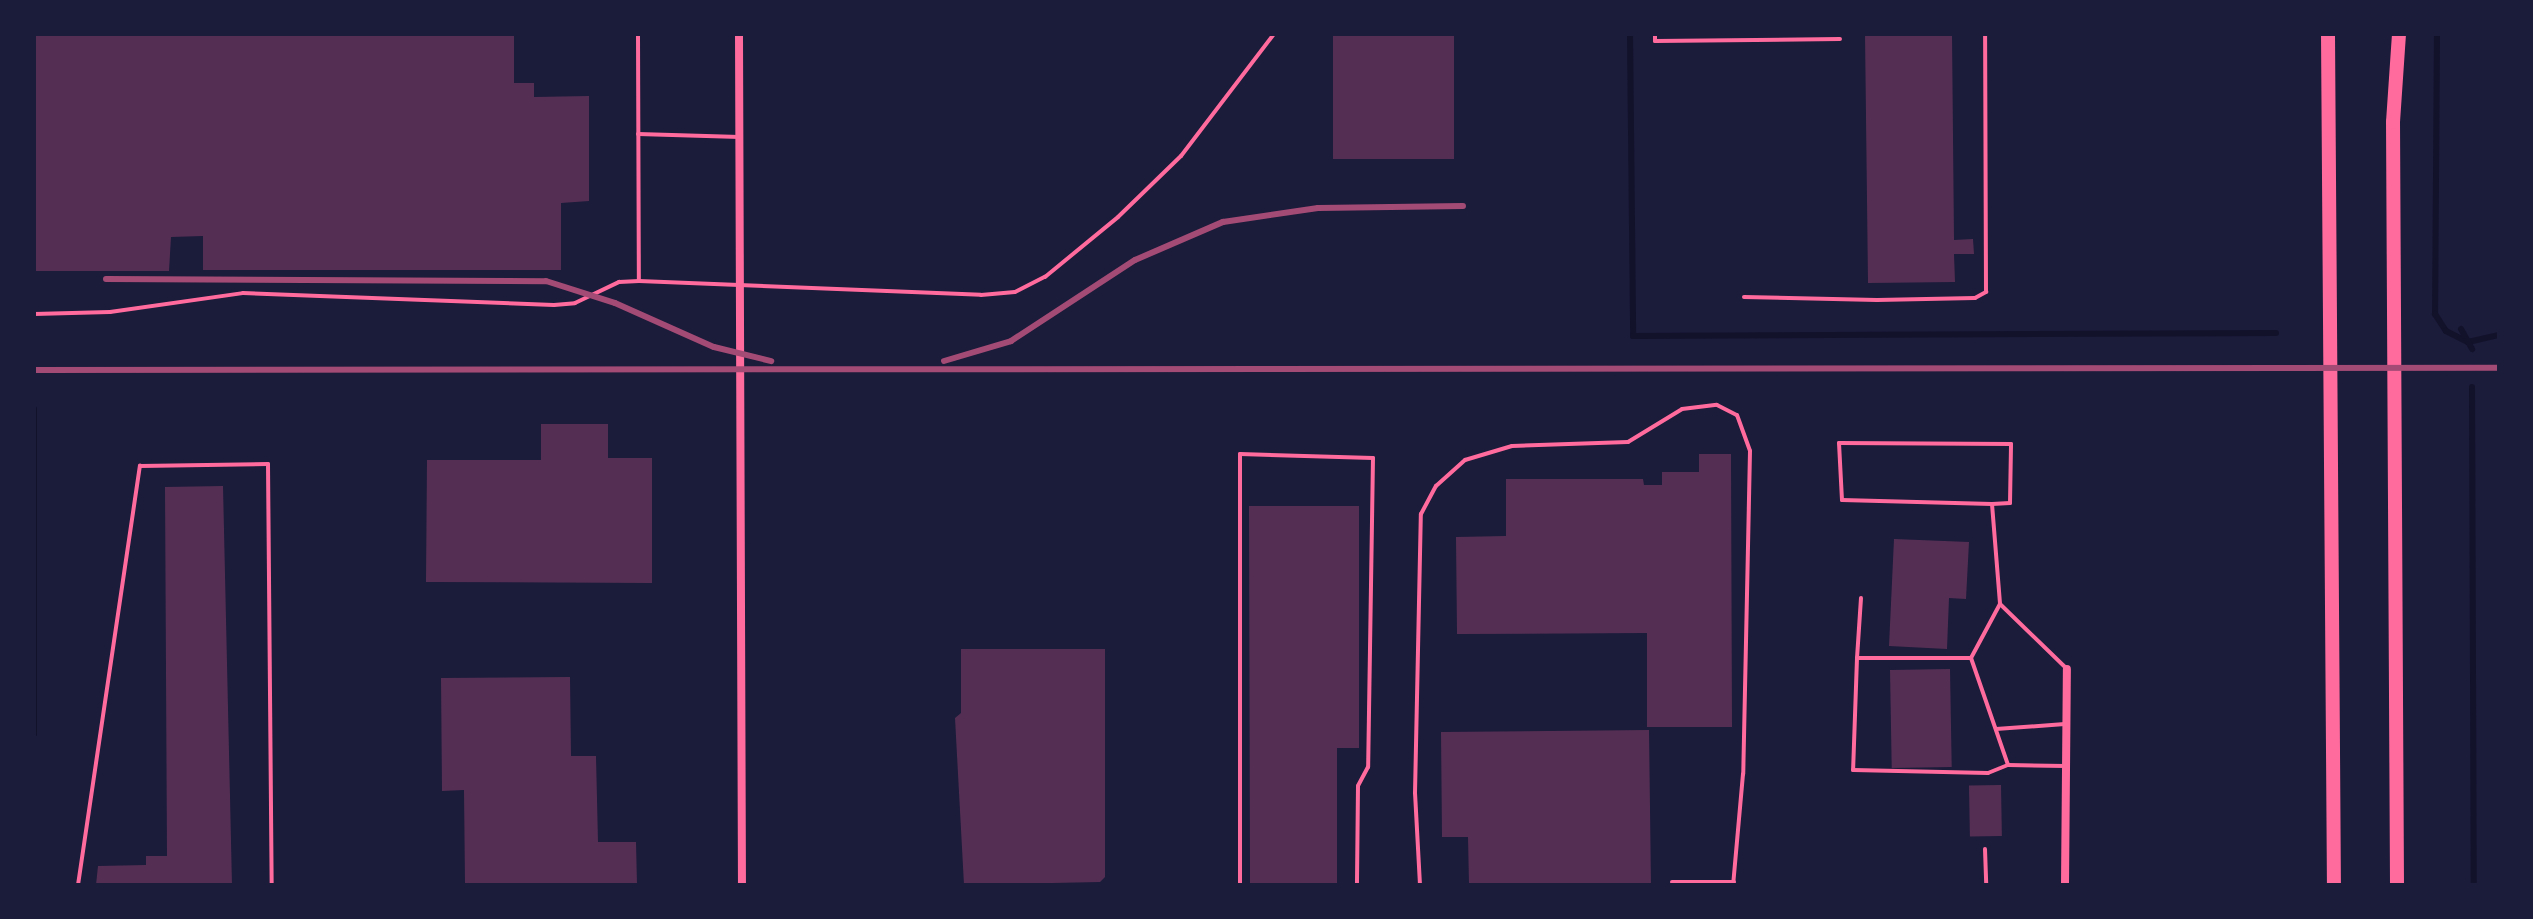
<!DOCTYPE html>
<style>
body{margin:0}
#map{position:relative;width:2533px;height:919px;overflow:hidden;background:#1b1b3a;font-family:Jost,sans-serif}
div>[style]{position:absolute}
.stream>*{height:6px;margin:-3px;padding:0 3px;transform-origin:3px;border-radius:3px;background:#12122b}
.building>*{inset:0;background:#542f53;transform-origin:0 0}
.service>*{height:4px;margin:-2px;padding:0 2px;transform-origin:2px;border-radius:2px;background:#ff6b9d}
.minor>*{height:8px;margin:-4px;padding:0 4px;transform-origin:4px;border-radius:4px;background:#ff6b9d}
.trunk>*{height:14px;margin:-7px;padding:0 7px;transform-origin:7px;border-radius:7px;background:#ff6b9d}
.rail>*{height:6px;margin:-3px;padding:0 3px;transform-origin:3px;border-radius:3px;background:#a44b75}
span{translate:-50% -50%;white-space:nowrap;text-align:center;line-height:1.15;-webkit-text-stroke:6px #1b1b3a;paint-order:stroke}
.frame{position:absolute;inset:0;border:36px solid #1b1b3a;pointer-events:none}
</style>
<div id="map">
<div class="stream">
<div style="left:1630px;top:34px;width:302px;rotate:89.4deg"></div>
<div style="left:1633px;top:336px;width:643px;rotate:-0.27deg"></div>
<div style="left:2437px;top:34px;width:280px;rotate:90.4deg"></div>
<div style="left:2435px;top:314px;width:20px;rotate:57deg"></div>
<div style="left:2446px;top:331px;width:25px;rotate:27deg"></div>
<div style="left:2468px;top:342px;width:32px;rotate:-13deg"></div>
<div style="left:2461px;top:329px;width:23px;rotate:61deg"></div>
<div style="left:2472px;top:387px;width:498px;rotate:89.8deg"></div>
<div style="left:34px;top:409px;width:325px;rotate:90deg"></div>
</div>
<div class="building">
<div style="clip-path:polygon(34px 34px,514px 34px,514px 83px,534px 83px,534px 97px,589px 96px,589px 201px,561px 203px,561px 270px,203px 270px,203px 236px,171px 237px,169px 271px,34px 271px)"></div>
<div style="left:1333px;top:34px;width:121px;height:125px"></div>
<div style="clip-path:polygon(1865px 34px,1952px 34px,1954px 240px,1973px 239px,1974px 254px,1954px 254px,1955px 282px,1868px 283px)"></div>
<div style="clip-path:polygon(541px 424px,608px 424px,608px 458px,652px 458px,652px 583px,426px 582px,427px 460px,541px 460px)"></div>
<div style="clip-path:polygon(1699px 454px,1731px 454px,1732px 727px,1647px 727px,1647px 633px,1457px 634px,1456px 537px,1506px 536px,1506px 479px,1643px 479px,1644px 485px,1662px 485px,1662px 472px,1699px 472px)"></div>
<div style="clip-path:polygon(223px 486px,232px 885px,96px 885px,98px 866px,146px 865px,146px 856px,167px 856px,165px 487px)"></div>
<div style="clip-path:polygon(1249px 506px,1359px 506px,1359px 748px,1337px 748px,1337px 885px,1250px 885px)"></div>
<div style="clip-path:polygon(1894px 539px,1969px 542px,1966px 599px,1949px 598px,1947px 649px,1889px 646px)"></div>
<div style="clip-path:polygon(961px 649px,1105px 649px,1105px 877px,1100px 882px,964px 885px,955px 718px,961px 713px)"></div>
<div style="left:1950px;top:669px;width:98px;height:60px;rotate:89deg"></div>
<div style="clip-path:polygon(570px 677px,571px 756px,596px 756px,598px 842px,636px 842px,637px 885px,465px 885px,464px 790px,442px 791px,441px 678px)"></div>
<div style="clip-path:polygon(1649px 730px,1651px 885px,1469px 885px,1468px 837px,1442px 837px,1441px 732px)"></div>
<div style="left:2001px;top:785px;width:51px;height:32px;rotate:89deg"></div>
</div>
<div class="service">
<div style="left:638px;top:34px;width:247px;rotate:89.8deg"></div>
<div style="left:1655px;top:34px;width:7px;rotate:90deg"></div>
<div style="left:1655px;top:41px;width:185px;rotate:-0.6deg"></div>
<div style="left:638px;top:134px;width:102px;rotate:1.7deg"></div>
<div style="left:1744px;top:297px;width:133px;rotate:1.3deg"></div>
<div style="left:1877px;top:300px;width:98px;rotate:-1.2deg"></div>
<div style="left:1975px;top:298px;width:13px;rotate:-29deg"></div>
<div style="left:1986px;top:292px;width:258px;rotate:-90.2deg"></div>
<div style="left:34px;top:314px;width:76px;rotate:-1.5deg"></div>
<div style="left:110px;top:312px;width:134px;rotate:-8.1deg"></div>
<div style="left:243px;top:293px;width:311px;rotate:2.2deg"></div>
<div style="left:554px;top:305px;width:21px;rotate:-5deg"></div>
<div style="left:575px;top:303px;width:49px;rotate:-25.5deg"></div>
<div style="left:619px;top:282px;width:20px;rotate:-3deg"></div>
<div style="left:639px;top:281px;width:342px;rotate:2.3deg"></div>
<div style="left:981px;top:295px;width:34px;rotate:-5deg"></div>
<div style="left:1015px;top:292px;width:34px;rotate:-27deg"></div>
<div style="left:1045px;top:277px;width:94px;rotate:-39.4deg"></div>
<div style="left:1118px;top:217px;width:88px;rotate:-44.1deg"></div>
<div style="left:1181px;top:156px;width:153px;rotate:-52.7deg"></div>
<div style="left:1992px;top:504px;width:18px;rotate:-3deg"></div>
<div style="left:2010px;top:503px;width:59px;rotate:-89deg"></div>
<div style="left:2011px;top:444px;width:172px;rotate:-179.7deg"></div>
<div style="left:1839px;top:443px;width:57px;rotate:87deg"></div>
<div style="left:1842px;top:500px;width:150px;rotate:1.5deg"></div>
<div style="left:1992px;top:504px;width:100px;rotate:85.4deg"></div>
<div style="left:2000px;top:604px;width:93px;rotate:44.1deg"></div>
<div style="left:1861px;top:598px;width:60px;rotate:93.8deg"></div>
<div style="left:1857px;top:658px;width:114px"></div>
<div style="left:1971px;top:658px;width:61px;rotate:-61.8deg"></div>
<div style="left:1857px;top:658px;width:112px;rotate:92deg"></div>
<div style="left:1853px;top:770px;width:135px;rotate:1.3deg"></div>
<div style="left:1988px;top:773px;width:22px;rotate:-22deg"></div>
<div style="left:1971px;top:658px;width:113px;rotate:70.9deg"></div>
<div style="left:2008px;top:765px;width:57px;rotate:1deg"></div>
<div style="left:1996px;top:729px;width:69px;rotate:-4.1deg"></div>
<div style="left:1985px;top:849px;width:36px;rotate:88deg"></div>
<div style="left:1672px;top:882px;width:62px"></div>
<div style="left:78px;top:885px;width:424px;rotate:-81.6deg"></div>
<div style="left:140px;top:466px;width:128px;rotate:-0.9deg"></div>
<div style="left:268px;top:464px;width:421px;rotate:89.5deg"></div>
<div style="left:1240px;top:885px;width:431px;rotate:-90deg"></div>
<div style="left:1240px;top:454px;width:133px;rotate:1.7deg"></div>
<div style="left:1373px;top:458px;width:309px;rotate:90.9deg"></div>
<div style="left:1368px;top:767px;width:21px;rotate:118deg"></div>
<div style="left:1358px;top:786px;width:99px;rotate:90.6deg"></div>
<div style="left:1420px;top:885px;width:92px;rotate:-93.1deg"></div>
<div style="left:1415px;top:793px;width:279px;rotate:-88.8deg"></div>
<div style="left:1421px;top:514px;width:32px;rotate:-62deg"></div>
<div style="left:1436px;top:486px;width:39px;rotate:-42deg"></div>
<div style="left:1465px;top:460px;width:49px;rotate:-16.6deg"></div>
<div style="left:1512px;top:446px;width:116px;rotate:-2deg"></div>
<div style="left:1628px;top:442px;width:63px;rotate:-31.4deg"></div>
<div style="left:1682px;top:409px;width:35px;rotate:-7deg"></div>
<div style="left:1717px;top:405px;width:22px;rotate:27deg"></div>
<div style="left:1737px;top:415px;width:38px;rotate:70deg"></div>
<div style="left:1750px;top:451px;width:323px;rotate:91.2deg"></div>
<div style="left:1743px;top:774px;width:111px;rotate:95.1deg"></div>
</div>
<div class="minor">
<div style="left:739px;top:34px;width:851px;rotate:89.8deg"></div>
<div style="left:2065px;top:885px;width:216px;rotate:-89.5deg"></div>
</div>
<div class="trunk">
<div style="left:2328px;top:34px;width:851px;rotate:89.6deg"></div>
<div style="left:2397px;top:885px;width:763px;rotate:-90.3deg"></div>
<div style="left:2393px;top:122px;width:88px;rotate:-86.1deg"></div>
</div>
<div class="rail">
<div style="left:106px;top:279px;width:440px;rotate:0.3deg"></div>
<div style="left:546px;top:281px;width:72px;rotate:17.7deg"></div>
<div style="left:615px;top:303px;width:108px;rotate:24deg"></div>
<div style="left:714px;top:347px;width:59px;rotate:13.8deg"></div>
<div style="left:944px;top:361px;width:70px;rotate:-16.6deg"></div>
<div style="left:1011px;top:341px;width:148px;rotate:-33.2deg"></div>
<div style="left:1135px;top:260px;width:96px;rotate:-23.4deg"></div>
<div style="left:1223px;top:222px;width:96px;rotate:-8.4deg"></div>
<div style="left:1318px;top:208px;width:145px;rotate:-0.8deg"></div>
<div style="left:34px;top:370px;width:2465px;rotate:-0.05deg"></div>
</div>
<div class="frame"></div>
</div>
